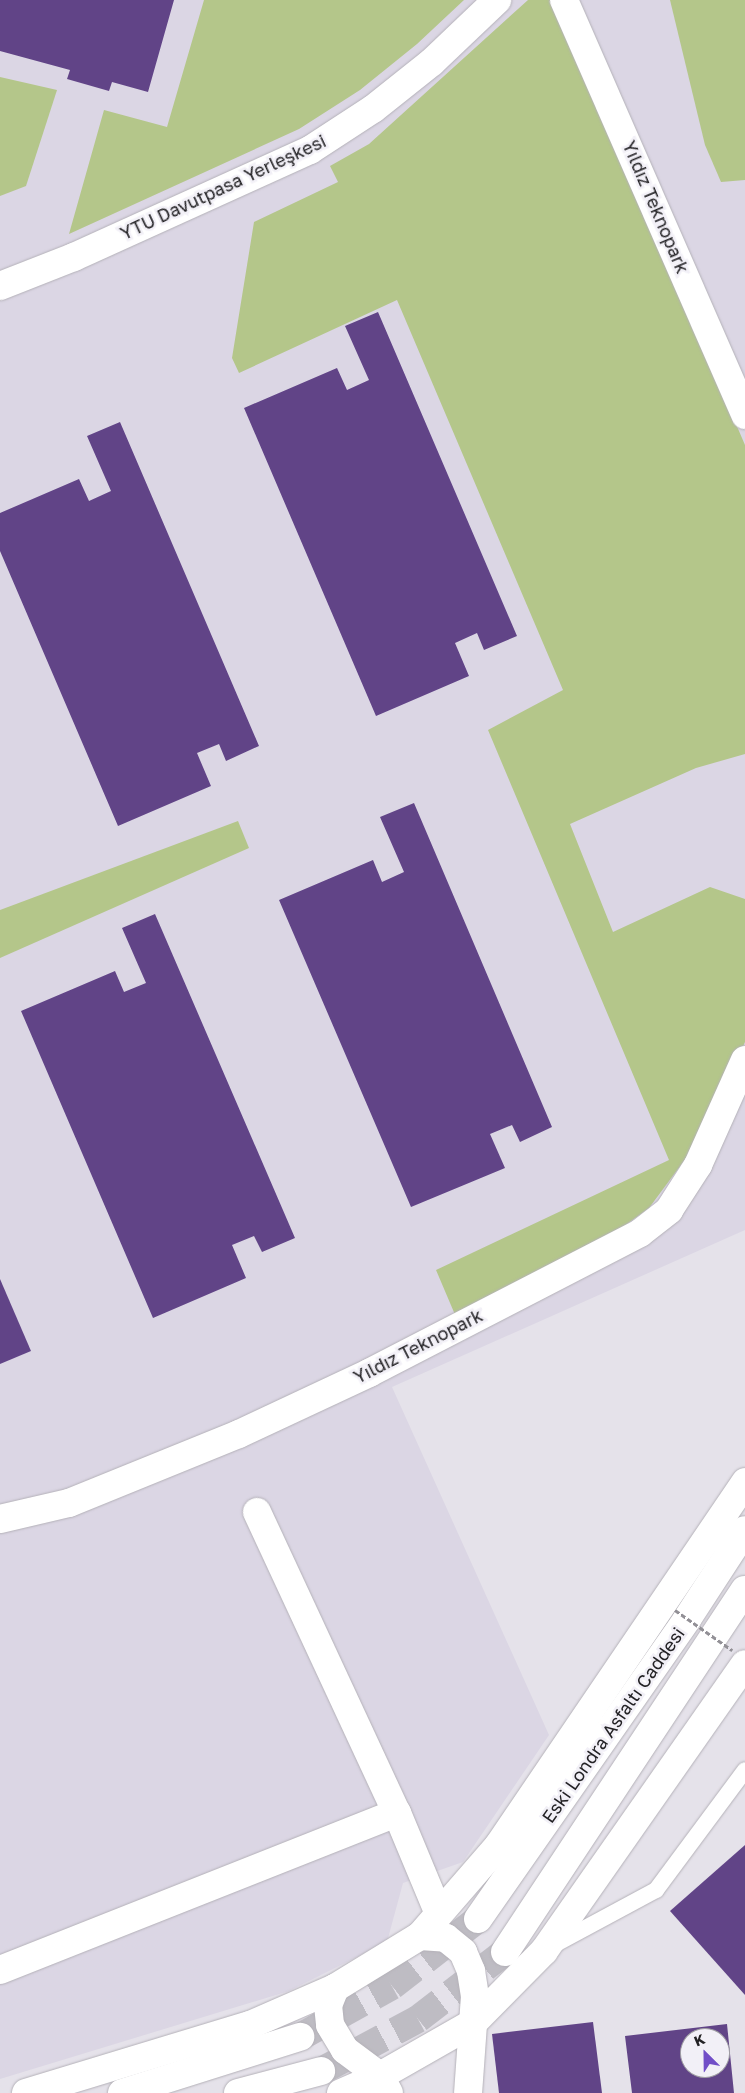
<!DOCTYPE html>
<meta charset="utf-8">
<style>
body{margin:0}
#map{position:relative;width:745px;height:2093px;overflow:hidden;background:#e5e2ea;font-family:"Golos Text",sans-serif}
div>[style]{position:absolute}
.built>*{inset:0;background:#dbd6e4}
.green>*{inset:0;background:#b4c68a}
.building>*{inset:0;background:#614487}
.primary-tunnel>*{height:28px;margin-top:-14px;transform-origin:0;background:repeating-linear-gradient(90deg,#bebcc3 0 28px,transparent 0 42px)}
.roads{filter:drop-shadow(0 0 1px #b4b1b8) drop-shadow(0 0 1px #b4b1b8)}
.service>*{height:16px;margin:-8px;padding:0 8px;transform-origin:8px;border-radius:8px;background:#fff}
.minor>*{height:28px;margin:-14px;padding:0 14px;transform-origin:14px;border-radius:14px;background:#fff}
.secondary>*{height:28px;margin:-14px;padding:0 14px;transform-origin:14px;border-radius:14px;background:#fff}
.primary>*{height:28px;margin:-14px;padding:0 14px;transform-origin:14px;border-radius:14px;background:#fff}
.path-bridge>*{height:3px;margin-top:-1.5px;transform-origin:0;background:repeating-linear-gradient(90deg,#929096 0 5px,transparent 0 7.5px)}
span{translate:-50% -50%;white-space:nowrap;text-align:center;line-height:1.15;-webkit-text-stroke:5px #f2f0f7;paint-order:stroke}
.street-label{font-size:18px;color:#232225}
.north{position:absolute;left:680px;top:2028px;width:50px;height:50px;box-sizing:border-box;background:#f2f0f7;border:1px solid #9f9ea3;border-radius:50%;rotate:337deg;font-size:14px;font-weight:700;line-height:20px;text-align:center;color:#232225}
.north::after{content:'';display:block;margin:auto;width:18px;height:22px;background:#714ec7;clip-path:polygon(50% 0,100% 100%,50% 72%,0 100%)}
</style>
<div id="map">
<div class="built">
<div style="clip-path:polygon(0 0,745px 0,745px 1230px,392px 1387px,549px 1735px,463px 1862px,403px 1883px,387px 1942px,289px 1991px,0 2079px)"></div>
</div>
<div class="green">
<div style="clip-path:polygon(204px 0,464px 0,417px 44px,360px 90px,299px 129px,69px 234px,104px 110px,167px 127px)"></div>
<div style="clip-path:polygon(528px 0,554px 0,745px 445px,745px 754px,696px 768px,570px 824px,613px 932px,710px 887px,745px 899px,745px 1042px,701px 1138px,649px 1208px,602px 1242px,456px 1317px,436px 1270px,669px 1160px,488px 730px,563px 690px,397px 300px,239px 373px,232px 358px,254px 222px,338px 182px,330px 166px,369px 144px)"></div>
<div style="clip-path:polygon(670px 0,745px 0,745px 180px,721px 182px,705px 145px)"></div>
<div style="clip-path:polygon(0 77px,57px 90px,26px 186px,0 196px)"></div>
<div style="clip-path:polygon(238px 821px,249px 848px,0 958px,0 910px)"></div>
</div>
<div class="building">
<div style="clip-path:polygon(0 0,174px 0,148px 92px,112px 82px,109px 91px,67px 79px,70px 70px,0 51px)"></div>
<div style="clip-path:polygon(378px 312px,517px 636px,484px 650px,477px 633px,455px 643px,469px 676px,376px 716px,244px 408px,337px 368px,347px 390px,369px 380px,345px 326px)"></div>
<div style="clip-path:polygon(120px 422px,259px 746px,226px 761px,219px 744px,197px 753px,211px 786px,118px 826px,0 551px,0 513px,79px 479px,89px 501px,111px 491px,87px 436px)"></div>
<div style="clip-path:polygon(414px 803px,552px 1127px,520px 1142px,512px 1125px,490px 1134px,505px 1168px,411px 1207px,279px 900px,373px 860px,382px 882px,404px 872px,380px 817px)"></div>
<div style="clip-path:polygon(155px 914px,295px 1238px,262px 1252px,254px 1236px,232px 1245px,246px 1278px,153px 1318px,21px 1011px,115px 971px,124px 992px,146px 983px,122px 928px)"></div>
<div style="clip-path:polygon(0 1279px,31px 1351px,0 1364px)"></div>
<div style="clip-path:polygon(745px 1845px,745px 1995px,670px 1911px)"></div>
<div style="clip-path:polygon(593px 2022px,602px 2093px,499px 2093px,492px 2034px)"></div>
<div style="clip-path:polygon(evenodd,727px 2024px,734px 2093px,632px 2093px,625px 2036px,727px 2024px,690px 2038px,720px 2038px,720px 2068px,690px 2068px,690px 2038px)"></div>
</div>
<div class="primary-tunnel">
<div style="left:300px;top:2037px;width:105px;rotate:-29deg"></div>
<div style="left:392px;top:1986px;width:109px;rotate:-37.9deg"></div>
<div style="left:321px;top:2071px;width:110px;rotate:-28.2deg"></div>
<div style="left:418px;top:2019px;width:110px;rotate:-37.6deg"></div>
</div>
<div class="roads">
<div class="service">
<div style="left:552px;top:1946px;width:118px;rotate:-28.3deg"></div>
<div style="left:656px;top:1890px;width:149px;rotate:-53.4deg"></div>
</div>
<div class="minor">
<div style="left:564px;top:0;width:453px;rotate:66.4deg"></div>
<div style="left:0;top:286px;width:79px;rotate:-21.4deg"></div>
<div style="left:74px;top:257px;width:259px;rotate:-24.4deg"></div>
<div style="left:310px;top:150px;width:75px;rotate:-33.1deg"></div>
<div style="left:373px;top:109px;width:75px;rotate:-38.5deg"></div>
<div style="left:432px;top:62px;width:90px;rotate:-43.6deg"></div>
<div style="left:257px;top:1512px;width:332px;rotate:65.1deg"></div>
<div style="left:397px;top:1813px;width:109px;rotate:67.4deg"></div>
<div style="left:0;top:1519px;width:71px;rotate:-13.1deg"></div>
<div style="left:69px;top:1503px;width:183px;rotate:-22.1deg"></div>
<div style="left:239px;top:1434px;width:144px;rotate:-25.1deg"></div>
<div style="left:369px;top:1373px;width:305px;rotate:-27.3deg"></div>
<div style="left:640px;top:1233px;width:37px;rotate:-38deg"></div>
<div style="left:669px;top:1210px;width:54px;rotate:-57.2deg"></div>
<div style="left:698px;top:1165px;width:115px;rotate:-65.9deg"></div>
<div style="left:0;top:1970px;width:427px;rotate:-21.6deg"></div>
</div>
<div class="secondary">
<div style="left:335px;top:1988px;width:18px;rotate:112deg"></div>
<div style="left:328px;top:2005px;width:20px;rotate:84deg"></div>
<div style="left:330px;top:2025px;width:29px;rotate:59deg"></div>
<div style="left:345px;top:2050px;width:44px;rotate:36.6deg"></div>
<div style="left:380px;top:2076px;width:19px;rotate:62deg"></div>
<div style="left:26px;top:2093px;width:234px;rotate:-16.9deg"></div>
<div style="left:250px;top:2025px;width:93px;rotate:-23.5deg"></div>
<div style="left:335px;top:1988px;width:100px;rotate:-31.5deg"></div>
<div style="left:420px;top:1936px;width:26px;rotate:4deg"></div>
<div style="left:446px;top:1938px;width:22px;rotate:39deg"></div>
<div style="left:463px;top:1952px;width:21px;rotate:67deg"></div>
<div style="left:471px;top:1971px;width:25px;rotate:81deg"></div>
<div style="left:475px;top:1996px;width:97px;rotate:94.1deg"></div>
<div style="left:341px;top:2093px;width:43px;rotate:-23.6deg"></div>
<div style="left:380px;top:2076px;width:107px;rotate:-29.7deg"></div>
</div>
<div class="primary">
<div style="left:478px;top:1919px;width:366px;rotate:-55.1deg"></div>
<div style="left:687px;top:1619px;width:106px;rotate:-56.9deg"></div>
<div style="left:420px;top:1936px;width:119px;rotate:-49.1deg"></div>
<div style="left:498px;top:1846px;width:440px;rotate:-55.8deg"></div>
<div style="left:505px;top:1952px;width:434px;rotate:-56.5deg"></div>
<div style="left:473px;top:2023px;width:101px;rotate:-45.4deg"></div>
<div style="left:544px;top:1951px;width:350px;rotate:-55deg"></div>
<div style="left:122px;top:2093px;width:187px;rotate:-17.5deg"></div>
<div style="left:238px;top:2093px;width:86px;rotate:-14.8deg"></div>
</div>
</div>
<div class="path-bridge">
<div style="left:675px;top:1610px;width:70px;rotate:35.1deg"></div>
</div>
<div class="street-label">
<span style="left:223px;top:187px;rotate:-25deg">YTU Davutpasa Yerleşkesi</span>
<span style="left:656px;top:207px;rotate:67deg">Yıldız Teknopark</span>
<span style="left:418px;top:1346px;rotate:-27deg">Yıldız Teknopark</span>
<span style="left:613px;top:1725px;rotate:-55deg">Eski Londra Asfaltı Caddesi</span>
</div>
<div class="north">K</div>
</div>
